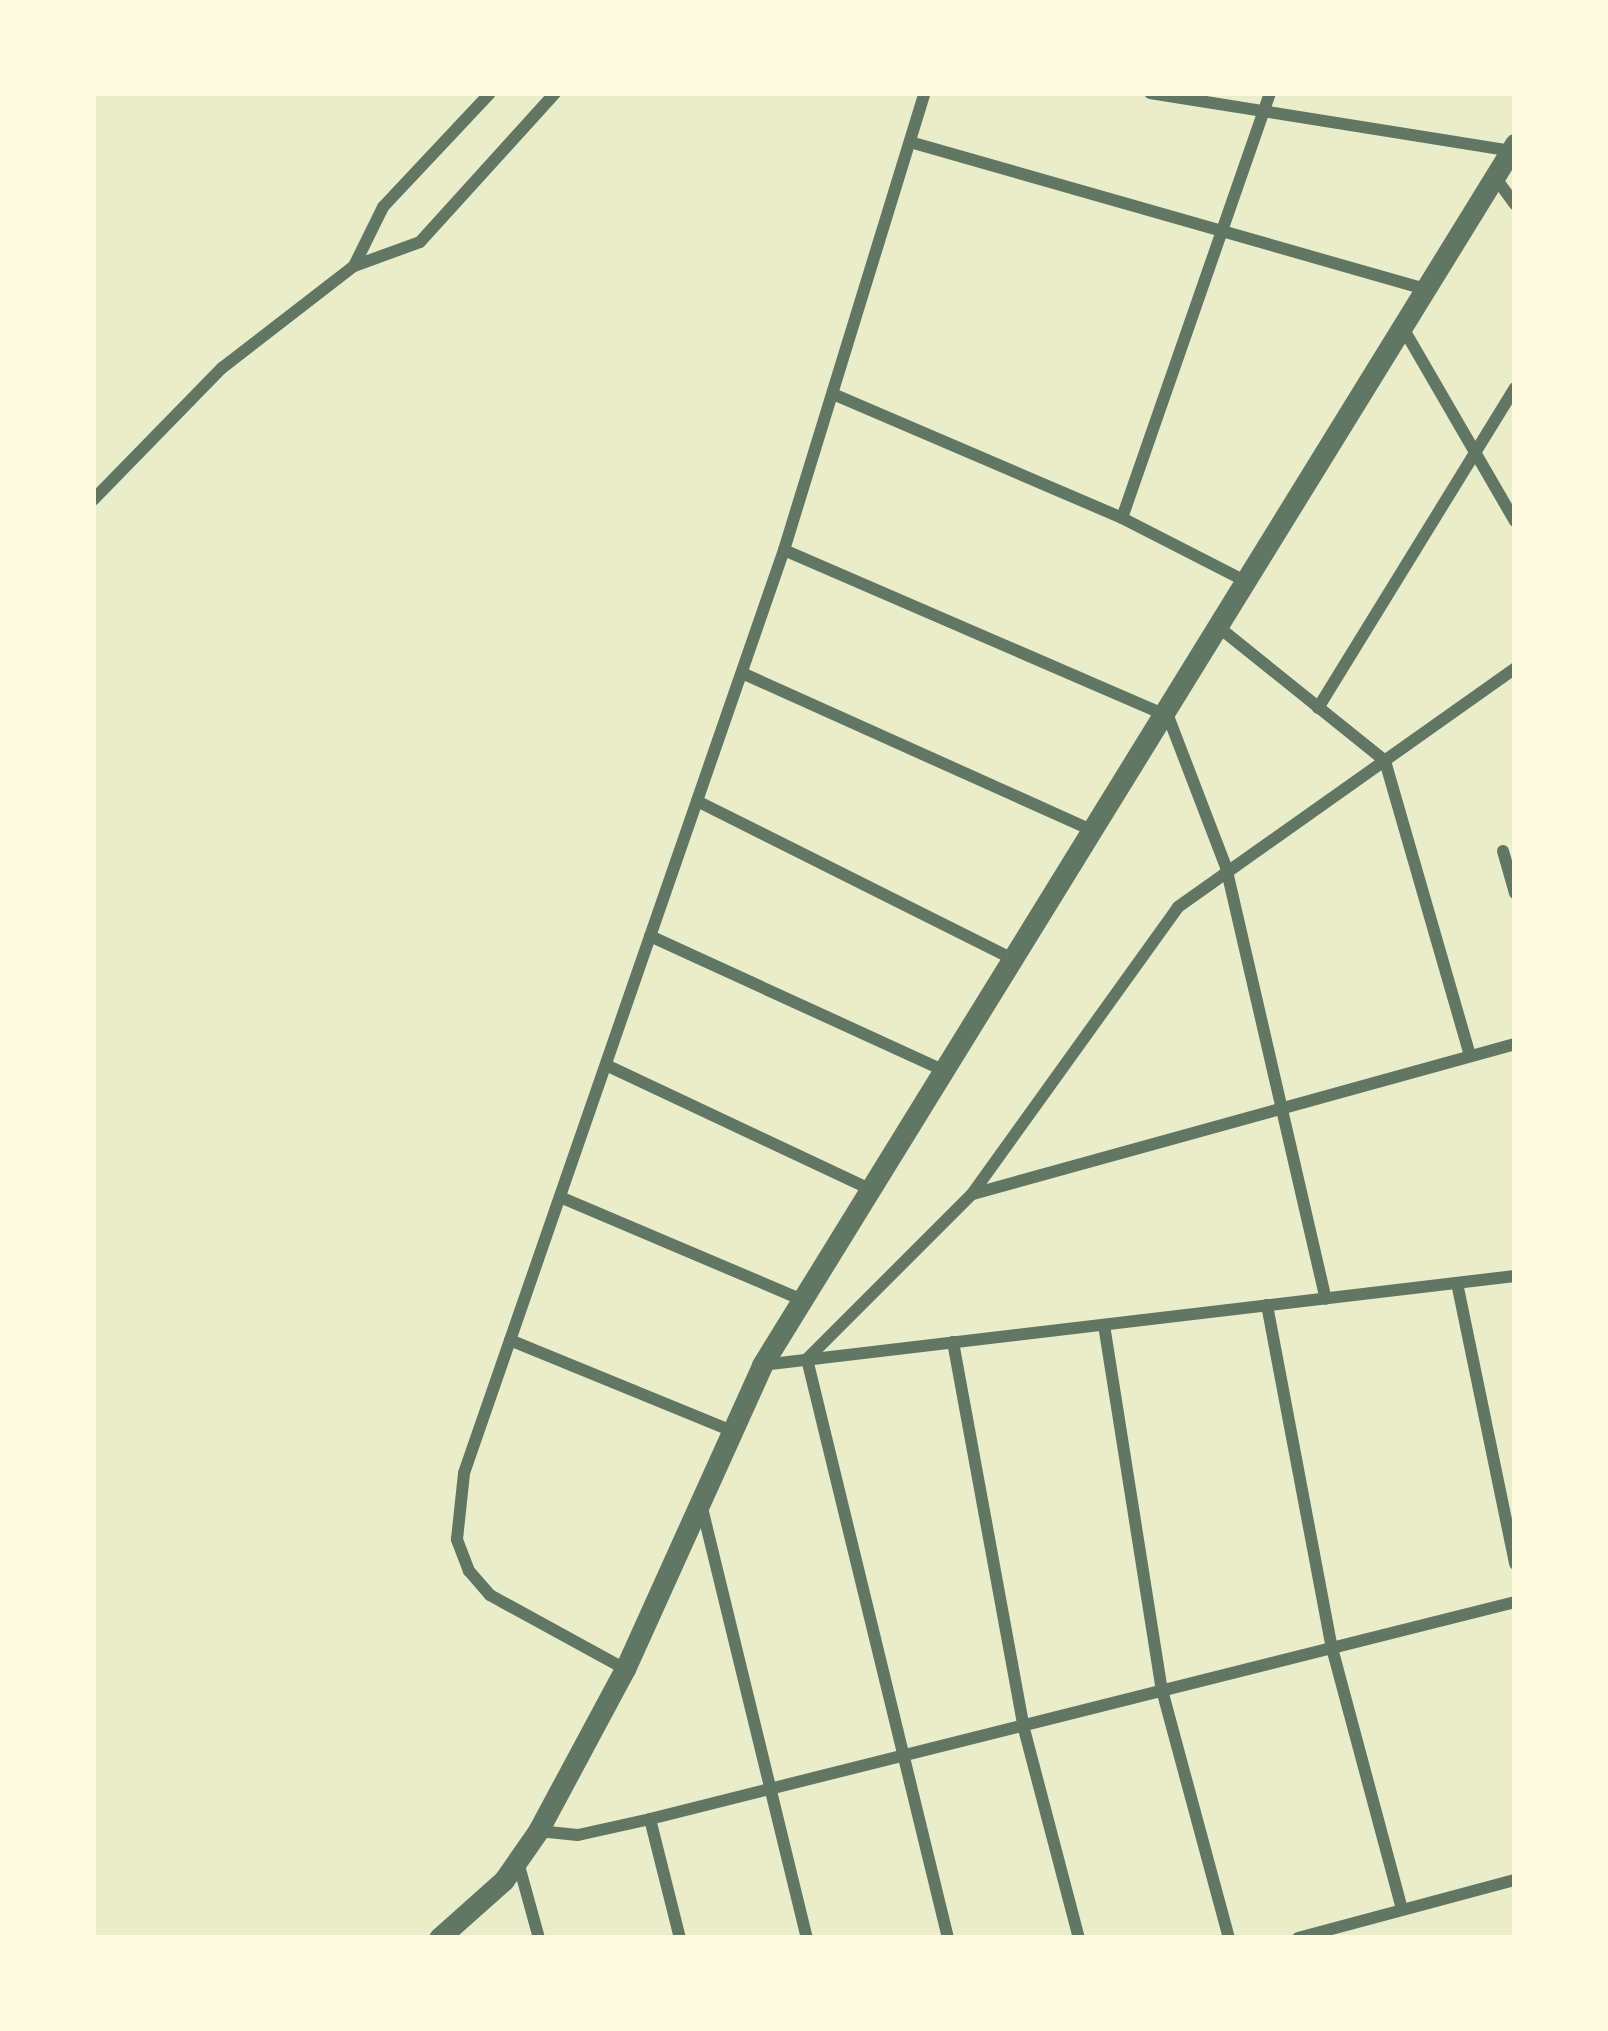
<!DOCTYPE html>
<style>
body{margin:0}
#map{position:relative;width:1608px;height:2031px;overflow:hidden;background:#e9edc9;font-family:"PT Sans",sans-serif}
div>[style]{position:absolute}
.minor>*{height:12px;margin:-6px;padding:0 6px;transform-origin:6px;border-radius:6px;background:#617663}
.tertiary>*{height:21px;margin:-10.5px;padding:0 10.5px;transform-origin:10.5px;border-radius:10.5px;background:#617663}
span{translate:-50% -50%;white-space:nowrap;text-align:center;line-height:1.15;-webkit-text-stroke:9px #fefae0;paint-order:stroke}
.frame{position:absolute;inset:0;border:96px solid #fefae0;pointer-events:none}
</style>
<div id="map">
<div class="minor">
<div style="left:1150px;top:93px;width:366px;rotate:9.1deg"></div>
<div style="left:910px;top:142px;width:536px;rotate:15.93deg"></div>
<div style="left:1495px;top:177px;width:34px;rotate:54deg"></div>
<div style="left:354px;top:266px;width:66px;rotate:-63.8deg"></div>
<div style="left:383px;top:207px;width:156px;rotate:-46.8deg"></div>
<div style="left:1403px;top:328px;width:223px;rotate:59.9deg"></div>
<div style="left:833px;top:394px;width:314px;rotate:23.2deg"></div>
<div style="left:1122px;top:518px;width:140px;rotate:27.1deg"></div>
<div style="left:93px;top:500px;width:185px;rotate:-45.7deg"></div>
<div style="left:222px;top:368px;width:167px;rotate:-37.7deg"></div>
<div style="left:354px;top:266px;width:70px;rotate:-20deg"></div>
<div style="left:420px;top:242px;width:201px;rotate:-47.8deg"></div>
<div style="left:1122px;top:518px;width:450px;rotate:-70.8deg"></div>
<div style="left:784px;top:550px;width:418px;rotate:23.4deg"></div>
<div style="left:1168px;top:716px;width:162px;rotate:69deg"></div>
<div style="left:1226px;top:867px;width:443px;rotate:77deg"></div>
<div style="left:1221px;top:629px;width:211px;rotate:38.8deg"></div>
<div style="left:1385px;top:761px;width:306px;rotate:73.9deg"></div>
<div style="left:742px;top:673px;width:387px;rotate:24.2deg"></div>
<div style="left:1318px;top:708px;width:376px;rotate:-58.4deg"></div>
<div style="left:697px;top:801px;width:355px;rotate:26.6deg"></div>
<div style="left:1503px;top:851px;width:44px;rotate:74.1deg"></div>
<div style="left:650px;top:936px;width:324px;rotate:24.6deg"></div>
<div style="left:606px;top:1065px;width:294px;rotate:25.2deg"></div>
<div style="left:973px;top:1194px;width:562px;rotate:-15.47deg"></div>
<div style="left:560px;top:1197px;width:264px;rotate:23deg"></div>
<div style="left:1457px;top:1283px;width:287px;rotate:78.3deg"></div>
<div style="left:1267px;top:1305px;width:349px;rotate:79.3deg"></div>
<div style="left:1332px;top:1648px;width:270px;rotate:75deg"></div>
<div style="left:1104px;top:1325px;width:370px;rotate:81deg"></div>
<div style="left:1162px;top:1690px;width:257px;rotate:74.9deg"></div>
<div style="left:510px;top:1340px;width:240px;rotate:22.3deg"></div>
<div style="left:953px;top:1342px;width:389px;rotate:79.6deg"></div>
<div style="left:1023px;top:1725px;width:220px;rotate:75.3deg"></div>
<div style="left:762px;top:1365px;width:758px;rotate:-6.74deg"></div>
<div style="left:702px;top:1508px;width:443px;rotate:76.3deg"></div>
<div style="left:625px;top:1669px;width:154px;rotate:-151.3deg"></div>
<div style="left:490px;top:1595px;width:32px;rotate:-131deg"></div>
<div style="left:469px;top:1571px;width:34px;rotate:-111deg"></div>
<div style="left:457px;top:1539px;width:66px;rotate:-83.9deg"></div>
<div style="left:464px;top:1473px;width:977px;rotate:-70.88deg"></div>
<div style="left:784px;top:550px;width:478px;rotate:-72.9deg"></div>
<div style="left:650px;top:1819px;width:123px;rotate:75.9deg"></div>
<div style="left:538px;top:1831px;width:40px;rotate:5.7deg"></div>
<div style="left:578px;top:1835px;width:74px;rotate:-12.5deg"></div>
<div style="left:650px;top:1819px;width:892px;rotate:-14.08deg"></div>
<div style="left:518px;top:1862px;width:79px;rotate:74.6deg"></div>
<div style="left:948px;top:1938px;width:596px;rotate:-103.69deg"></div>
<div style="left:807px;top:1359px;width:233px;rotate:-45deg"></div>
<div style="left:972px;top:1194px;width:353px;rotate:-54.3deg"></div>
<div style="left:1178px;top:907px;width:413px;rotate:-35.3deg"></div>
<div style="left:1298px;top:1938px;width:225px;rotate:-15deg"></div>
</div>
<div class="tertiary">
<div style="left:439px;top:1938px;width:87px;rotate:-41.7deg"></div>
<div style="left:504px;top:1880px;width:60px;rotate:-55.2deg"></div>
<div style="left:538px;top:1831px;width:184px;rotate:-61.8deg"></div>
<div style="left:625px;top:1669px;width:333px;rotate:-65.7deg"></div>
<div style="left:762px;top:1365px;width:1435px;rotate:-58.34deg"></div>
</div>
<div class="frame"></div>
</div>
